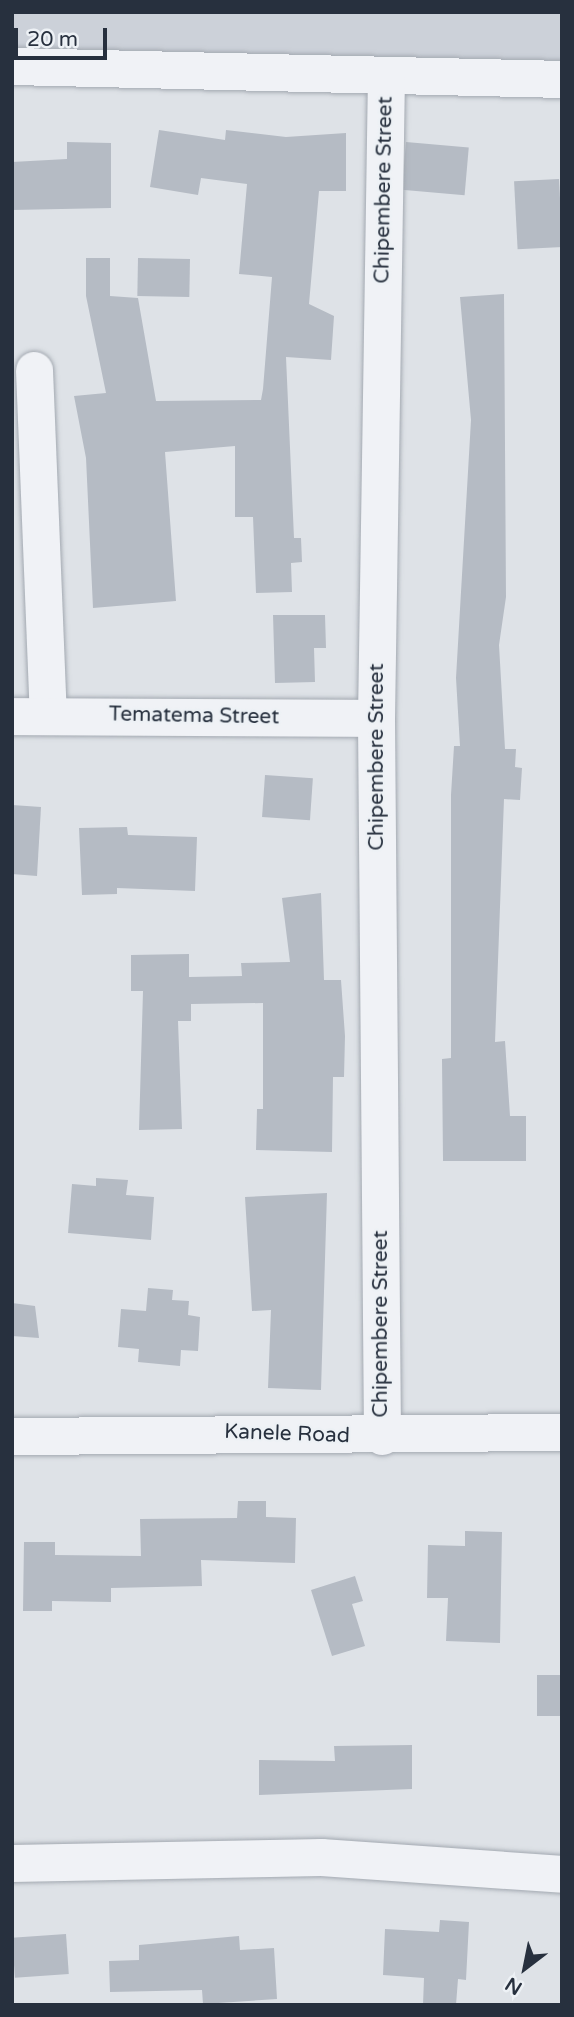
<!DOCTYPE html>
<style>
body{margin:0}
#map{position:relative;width:574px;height:2017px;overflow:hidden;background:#dee2e7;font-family:"Varela Round",sans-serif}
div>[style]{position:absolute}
.built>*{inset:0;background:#ccd1d9}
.building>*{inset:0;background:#b5bbc4;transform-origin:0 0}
.roads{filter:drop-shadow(0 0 2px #a3a9b1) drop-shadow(0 0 2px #a3a9b1)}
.minor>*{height:37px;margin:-18.5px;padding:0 18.5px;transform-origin:18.5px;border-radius:18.5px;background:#f0f2f6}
span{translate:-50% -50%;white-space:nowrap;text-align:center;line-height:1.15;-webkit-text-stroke:5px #edf1f5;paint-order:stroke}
.street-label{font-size:21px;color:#27303e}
.frame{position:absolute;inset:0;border:14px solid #27303e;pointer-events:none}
.north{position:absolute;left:490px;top:1933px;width:70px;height:70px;-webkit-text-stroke:5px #edf1f5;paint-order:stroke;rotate:212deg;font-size:19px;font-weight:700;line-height:28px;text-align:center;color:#27303e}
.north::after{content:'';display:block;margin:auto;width:24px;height:32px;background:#27303e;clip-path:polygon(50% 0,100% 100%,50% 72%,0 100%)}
.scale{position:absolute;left:14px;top:28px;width:93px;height:32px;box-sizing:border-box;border:4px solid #27303e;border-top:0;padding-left:9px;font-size:21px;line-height:24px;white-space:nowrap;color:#27303e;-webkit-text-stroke:5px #edf1f5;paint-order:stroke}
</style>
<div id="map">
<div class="built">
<div style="clip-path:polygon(12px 12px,562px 12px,562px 74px,12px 54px)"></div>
</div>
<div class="building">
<div style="clip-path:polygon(159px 130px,225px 140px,226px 130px,286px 137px,346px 133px,346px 191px,319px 191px,309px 304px,334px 316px,331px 360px,286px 357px,294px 538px,301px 538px,302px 562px,291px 563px,292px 592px,256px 593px,253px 517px,235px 517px,235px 446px,165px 452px,176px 601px,93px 608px,86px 458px,74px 396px,106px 393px,86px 296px,86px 258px,110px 258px,110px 296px,138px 298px,156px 401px,261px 400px,263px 389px,272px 277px,239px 274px,247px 184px,201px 178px,198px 195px,150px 187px)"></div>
<div style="clip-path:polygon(67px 142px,111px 143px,111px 208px,12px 210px,12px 162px,67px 159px)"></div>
<div style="left:406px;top:142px;width:63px;height:48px;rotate:5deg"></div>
<div style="left:559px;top:179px;width:68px;height:45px;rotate:87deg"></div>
<div style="left:138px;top:258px;width:52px;height:38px;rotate:1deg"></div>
<div style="clip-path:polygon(504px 294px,506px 597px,499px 645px,505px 749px,516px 749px,515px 767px,522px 768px,520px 800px,504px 799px,495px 1042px,505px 1041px,510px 1116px,526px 1116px,526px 1161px,443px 1161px,442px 1059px,451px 1058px,451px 795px,454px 746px,460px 746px,456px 678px,471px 420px,460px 297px)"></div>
<div style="clip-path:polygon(273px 615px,325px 615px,326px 648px,314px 648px,315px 682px,275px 683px)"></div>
<div style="left:265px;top:775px;width:48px;height:42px;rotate:4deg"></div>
<div style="clip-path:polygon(12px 805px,41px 807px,37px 876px,12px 874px)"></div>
<div style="clip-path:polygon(127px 827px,128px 835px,197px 837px,195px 891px,117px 888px,117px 894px,82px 895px,79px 828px)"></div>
<div style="clip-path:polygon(321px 893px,324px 980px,341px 980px,345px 1036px,344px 1077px,333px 1077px,332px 1152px,256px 1150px,257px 1109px,263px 1109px,263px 1003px,191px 1004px,191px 1021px,178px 1021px,182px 1129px,139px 1130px,143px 991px,131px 991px,131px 955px,189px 954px,189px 977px,242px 976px,241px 963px,290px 962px,282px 898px)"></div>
<div style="clip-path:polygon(96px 1178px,128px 1180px,126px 1195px,154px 1197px,151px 1240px,68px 1233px,72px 1184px,96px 1186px)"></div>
<div style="clip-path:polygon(327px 1193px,321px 1390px,268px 1388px,271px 1310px,252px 1311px,245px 1197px)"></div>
<div style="clip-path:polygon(148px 1288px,173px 1290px,172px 1300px,189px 1301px,188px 1315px,200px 1317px,198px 1351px,181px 1350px,180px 1366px,138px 1362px,139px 1349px,118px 1347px,121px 1309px,146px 1311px)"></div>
<div style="clip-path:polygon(12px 1303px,35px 1306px,39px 1338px,12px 1336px)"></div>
<div style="clip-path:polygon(238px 1501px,266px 1501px,266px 1517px,296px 1518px,295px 1563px,201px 1560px,202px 1586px,111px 1588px,111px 1602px,52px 1601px,52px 1611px,23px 1611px,24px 1542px,55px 1542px,55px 1555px,141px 1556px,140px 1519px,237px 1518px)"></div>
<div style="clip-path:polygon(465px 1531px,502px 1532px,500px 1643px,446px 1641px,448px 1598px,427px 1598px,428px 1545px,465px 1546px)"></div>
<div style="clip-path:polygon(355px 1576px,363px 1601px,352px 1604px,365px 1646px,332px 1656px,311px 1590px)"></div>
<div style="left:537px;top:1675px;width:25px;height:41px"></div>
<div style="clip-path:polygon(412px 1745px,412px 1789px,259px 1795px,259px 1760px,335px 1761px,334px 1746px)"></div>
<div style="clip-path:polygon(440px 1920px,469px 1922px,466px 1980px,458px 1979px,456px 2005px,423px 2005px,424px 1978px,383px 1975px,385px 1929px,439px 1932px)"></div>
<div style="left:66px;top:1934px;width:40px;height:54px;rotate:86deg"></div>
<div style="clip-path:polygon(239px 1936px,240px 1950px,274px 1948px,277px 1999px,203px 2004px,202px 1990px,110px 1992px,109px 1961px,139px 1960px,139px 1945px)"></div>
</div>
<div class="roads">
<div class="minor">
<div style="left:12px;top:66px;width:550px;rotate:1.35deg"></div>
<div style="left:34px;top:370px;width:344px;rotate:87.7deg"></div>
<div style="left:12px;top:716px;width:364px;rotate:0.3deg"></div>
<div style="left:12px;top:1436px;width:550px;rotate:-0.42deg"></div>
<div style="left:382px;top:1436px;width:718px;rotate:-90.48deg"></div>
<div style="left:376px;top:718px;width:641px;rotate:-89.11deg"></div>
<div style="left:12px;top:1863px;width:309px;rotate:-1.1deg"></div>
<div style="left:321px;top:1857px;width:242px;rotate:4deg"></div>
</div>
</div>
<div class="street-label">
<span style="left:384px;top:190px;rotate:-89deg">Chipembere Street</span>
<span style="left:194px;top:716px;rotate:1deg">Tematema Street</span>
<span style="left:377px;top:757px;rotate:-90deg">Chipembere Street</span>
<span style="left:381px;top:1324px;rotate:-90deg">Chipembere Street</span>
<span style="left:287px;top:1434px;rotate:2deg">Kanele Road</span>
</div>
<div class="frame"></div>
<div class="north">N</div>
<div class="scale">20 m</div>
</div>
